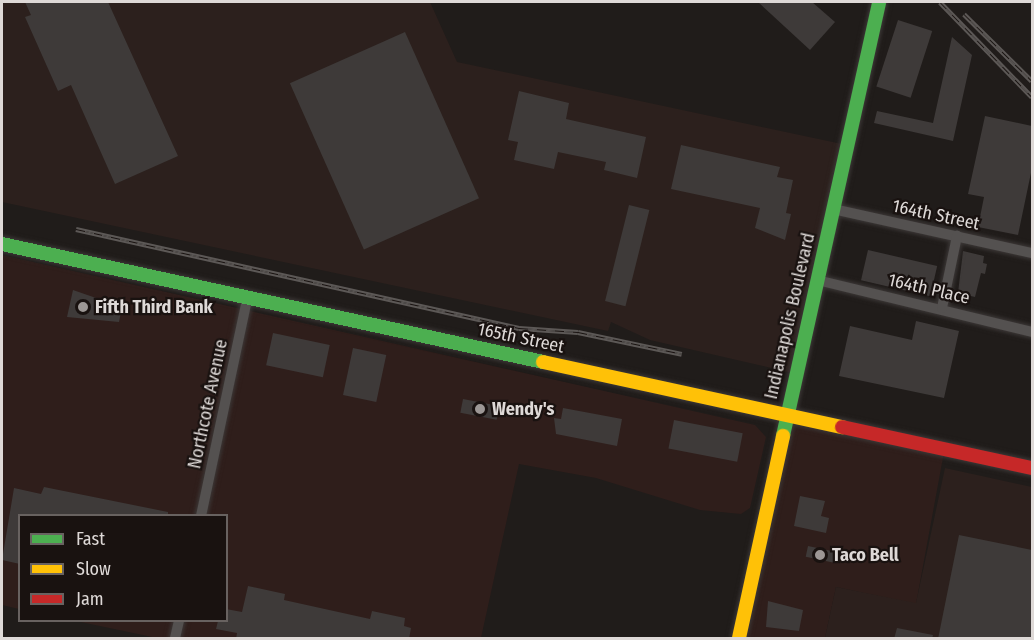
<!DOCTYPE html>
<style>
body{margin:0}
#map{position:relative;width:1034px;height:640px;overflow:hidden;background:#201c1a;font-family:"Fira Sans Condensed",sans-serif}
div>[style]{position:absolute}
.commercial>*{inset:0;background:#2f1e1b}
.built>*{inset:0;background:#2c201d}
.building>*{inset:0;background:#3e3a39;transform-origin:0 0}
.roads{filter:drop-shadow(0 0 2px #3c3837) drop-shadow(0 0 2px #3c3837)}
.street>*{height:10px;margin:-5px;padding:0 5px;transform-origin:5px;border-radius:5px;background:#545150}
.fast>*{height:14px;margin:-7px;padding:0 7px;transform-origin:7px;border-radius:7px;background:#4caf50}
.slow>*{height:14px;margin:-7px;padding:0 7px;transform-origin:7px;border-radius:7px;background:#ffc107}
.jam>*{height:14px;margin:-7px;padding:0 7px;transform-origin:7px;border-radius:7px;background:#c62828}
.rail>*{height:5px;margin-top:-2.5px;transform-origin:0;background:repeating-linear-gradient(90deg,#191210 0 9px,#5c5856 0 18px);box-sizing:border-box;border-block:2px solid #5c5856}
.dots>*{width:16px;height:16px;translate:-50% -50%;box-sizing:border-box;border:3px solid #191210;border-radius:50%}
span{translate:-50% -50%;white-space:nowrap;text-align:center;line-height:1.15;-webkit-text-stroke:4.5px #191210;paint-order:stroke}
.street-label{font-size:18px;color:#ded9d7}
.poi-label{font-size:18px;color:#ded9d7;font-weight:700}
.left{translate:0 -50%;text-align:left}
.frame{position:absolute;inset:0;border:3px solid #ded9d7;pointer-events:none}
.legend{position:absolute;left:18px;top:514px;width:210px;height:108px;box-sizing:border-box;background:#191210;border:2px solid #686260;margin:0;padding:8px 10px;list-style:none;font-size:18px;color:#ded9d7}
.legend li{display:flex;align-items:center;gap:12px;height:30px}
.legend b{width:30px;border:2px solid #686260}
</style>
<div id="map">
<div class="commercial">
<div style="clip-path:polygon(2px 255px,755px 425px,766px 437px,750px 508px,741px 514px,700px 510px,596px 478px,519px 464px,481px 638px,157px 638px,76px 621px,226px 620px,226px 516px,20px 516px,19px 609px,2px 605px)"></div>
<div style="clip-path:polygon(790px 417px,944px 452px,916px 604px,836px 587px,825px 638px,743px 638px)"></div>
</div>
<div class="built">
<div style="clip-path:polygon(2px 2px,430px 2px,457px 62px,842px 144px,793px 373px,650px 340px,611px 322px,608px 331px,2px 202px)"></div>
<div style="clip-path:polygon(945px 468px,1032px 487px,1032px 638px,825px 638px,836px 587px,916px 603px)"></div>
</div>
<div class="building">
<div style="clip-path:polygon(25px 2px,108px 2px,178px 156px,115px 184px,71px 85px,58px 91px,25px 17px,31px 15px)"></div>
<div style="clip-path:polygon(758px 2px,812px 2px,835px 22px,810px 50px)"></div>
<div style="left:898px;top:20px;width:36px;height:70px;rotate:18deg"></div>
<div style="left:405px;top:32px;width:182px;height:126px;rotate:66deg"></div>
<div style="clip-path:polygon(952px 37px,972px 55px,953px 141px,874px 123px,877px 111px,933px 123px)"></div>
<div style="clip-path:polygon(519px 91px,569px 103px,566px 119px,646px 137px,637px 178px,604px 170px,606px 162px,558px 152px,554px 169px,514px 160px,518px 142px,508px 140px)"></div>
<div style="clip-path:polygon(985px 116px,1032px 126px,1032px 168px,1018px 235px,978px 227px,984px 197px,968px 194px)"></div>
<div style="clip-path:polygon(681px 145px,780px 167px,777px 177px,793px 180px,786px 213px,791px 214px,785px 240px,755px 228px,760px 208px,671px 189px)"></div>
<div style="left:629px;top:205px;width:21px;height:99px;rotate:14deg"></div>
<div style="left:868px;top:250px;width:71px;height:31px;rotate:13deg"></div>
<div style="clip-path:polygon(963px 251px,984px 256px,983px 263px,987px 264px,985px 274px,981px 273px,975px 297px,958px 293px)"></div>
<div style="clip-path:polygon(73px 290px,122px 307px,119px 322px,67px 317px)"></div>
<div style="clip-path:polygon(916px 321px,959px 331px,944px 398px,839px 376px,850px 326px,912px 340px)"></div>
<div style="left:273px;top:333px;width:58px;height:33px;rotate:12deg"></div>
<div style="left:353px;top:348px;width:34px;height:48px;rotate:12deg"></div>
<div style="left:463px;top:399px;width:37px;height:14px;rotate:11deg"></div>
<div style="clip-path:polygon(563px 408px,622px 419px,617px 446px,556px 434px,554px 418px,561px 419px)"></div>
<div style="left:674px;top:420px;width:70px;height:29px;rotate:11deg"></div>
<div style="clip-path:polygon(44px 487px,168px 512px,168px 516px,20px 516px,20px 564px,2px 560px,14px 488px,41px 494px)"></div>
<div style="clip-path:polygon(800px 496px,825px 501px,821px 516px,829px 518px,826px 533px,794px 526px)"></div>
<div style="clip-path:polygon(959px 535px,1032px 550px,1032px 639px,938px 639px)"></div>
<div style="left:808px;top:546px;width:29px;height:11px;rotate:12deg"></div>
<div style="clip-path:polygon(248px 586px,285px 594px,284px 600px,370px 619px,372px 611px,405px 618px,404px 626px,411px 628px,409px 639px,236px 639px,237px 633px,216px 629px,218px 621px,226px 621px,226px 609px,242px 612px)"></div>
<div style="clip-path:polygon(768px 601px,803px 610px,799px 631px,766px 627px)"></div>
<div style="clip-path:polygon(897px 628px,933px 635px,932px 639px,894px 639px)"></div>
</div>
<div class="roads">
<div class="street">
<div style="left:833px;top:209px;width:204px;rotate:12.5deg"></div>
<div style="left:817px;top:280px;width:221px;rotate:13.6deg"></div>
<div style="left:942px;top:308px;width:74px;rotate:-78.2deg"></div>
<div style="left:201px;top:516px;width:222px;rotate:-78deg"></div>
<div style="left:175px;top:638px;width:18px;rotate:-77deg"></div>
</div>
<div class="fast">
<div style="left:2px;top:244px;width:554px;rotate:12.3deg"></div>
<div style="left:783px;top:436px;width:444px;rotate:-77.5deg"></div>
</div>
<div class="slow">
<div style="left:543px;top:362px;width:306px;rotate:12.3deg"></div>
<div style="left:739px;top:638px;width:207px;rotate:-77.7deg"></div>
</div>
<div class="jam">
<div style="left:842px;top:427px;width:194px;rotate:12.2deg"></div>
</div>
</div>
<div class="rail">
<div style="left:940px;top:2px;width:132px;rotate:45.9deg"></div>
<div style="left:964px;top:14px;width:95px;rotate:44.6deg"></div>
<div style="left:76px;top:229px;width:454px;rotate:12.6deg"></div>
<div style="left:519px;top:328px;width:59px;rotate:3.9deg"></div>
<div style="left:578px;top:332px;width:106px;rotate:11.9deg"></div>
</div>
<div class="dots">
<div style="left:83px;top:307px;background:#9c9795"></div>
<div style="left:480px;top:409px;background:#9c9795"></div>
<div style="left:820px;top:555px;background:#9c9795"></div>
</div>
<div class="street-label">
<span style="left:936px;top:215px;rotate:12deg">164th Street</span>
<span style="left:929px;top:289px;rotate:13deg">164th Place</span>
<span style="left:790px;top:316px;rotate:-77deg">Indianapolis Boulevard</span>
<span style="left:521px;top:338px;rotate:12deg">165th Street</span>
<span style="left:208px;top:404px;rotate:-78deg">Northcote Avenue</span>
</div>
<div class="poi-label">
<span class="left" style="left:95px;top:307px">Fifth Third Bank</span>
<span class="left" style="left:492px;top:409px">Wendy's</span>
<span class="left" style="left:832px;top:555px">Taco Bell</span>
</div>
<div class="frame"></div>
<ul class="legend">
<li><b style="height:8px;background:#4caf50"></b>Fast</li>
<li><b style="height:8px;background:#ffc107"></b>Slow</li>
<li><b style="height:8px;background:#c62828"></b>Jam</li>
</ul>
</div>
